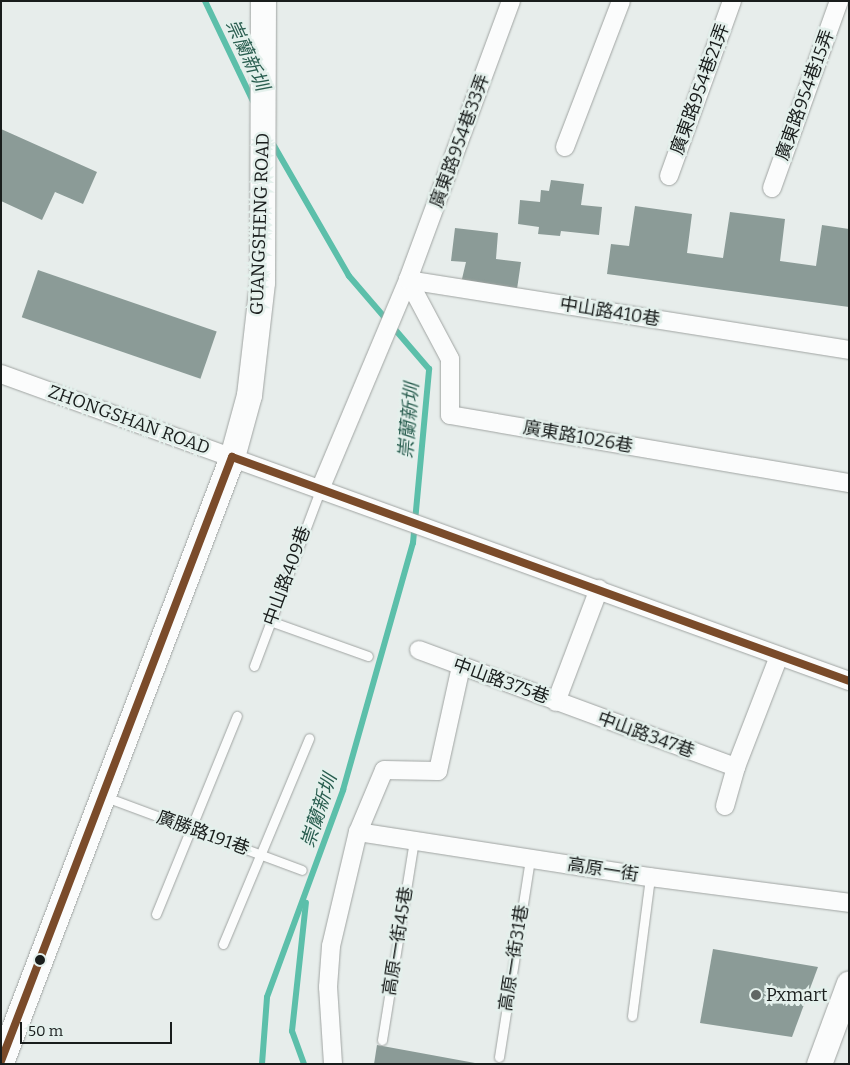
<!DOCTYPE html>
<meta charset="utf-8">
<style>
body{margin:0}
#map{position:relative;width:850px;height:1065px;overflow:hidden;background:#e7edeb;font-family:Bitter,"Noto Sans TC",serif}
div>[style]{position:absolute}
.stream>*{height:6px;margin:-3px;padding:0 3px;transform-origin:3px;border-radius:3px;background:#5cbfaa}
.building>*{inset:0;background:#8b9b97;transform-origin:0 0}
.roads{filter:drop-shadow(0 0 1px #a0a4a2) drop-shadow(0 0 1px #a0a4a2)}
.lane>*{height:9px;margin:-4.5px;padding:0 4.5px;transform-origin:4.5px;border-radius:4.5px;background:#fbfcfc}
.street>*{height:18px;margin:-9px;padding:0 9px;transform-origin:9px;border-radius:9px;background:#fbfcfc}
.secondary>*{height:25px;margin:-12.5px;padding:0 12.5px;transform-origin:12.5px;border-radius:12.5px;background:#fbfcfc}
.bus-1>*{height:8px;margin:-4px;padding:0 4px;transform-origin:4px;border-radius:4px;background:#7a4b2a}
.dots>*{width:14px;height:14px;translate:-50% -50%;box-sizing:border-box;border:2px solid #e4f0ec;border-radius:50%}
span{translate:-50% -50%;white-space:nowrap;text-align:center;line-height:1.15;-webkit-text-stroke:5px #e4f0ec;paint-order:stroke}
.street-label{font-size:18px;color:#191d1c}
.poi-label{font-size:18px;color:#191d1c}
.left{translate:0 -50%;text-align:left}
.water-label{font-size:19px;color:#295d4f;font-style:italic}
.frame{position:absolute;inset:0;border:2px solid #191d1c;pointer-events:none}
.scale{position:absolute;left:20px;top:1022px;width:152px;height:22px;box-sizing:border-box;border:2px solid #191d1c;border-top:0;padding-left:6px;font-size:15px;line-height:18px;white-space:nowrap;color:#191d1c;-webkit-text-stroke:4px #e4f0ec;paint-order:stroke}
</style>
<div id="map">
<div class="stream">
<div style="left:205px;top:1px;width:111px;rotate:64.4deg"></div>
<div style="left:262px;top:1064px;width:67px;rotate:-85.7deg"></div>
<div style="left:267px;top:997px;width:221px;rotate:-69.8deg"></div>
<div style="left:343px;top:790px;width:257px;rotate:-74.2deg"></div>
<div style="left:413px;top:543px;width:175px;rotate:-84.7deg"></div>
<div style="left:429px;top:369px;width:123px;rotate:-130.7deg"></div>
<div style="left:349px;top:276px;width:155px;rotate:-119.9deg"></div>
<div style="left:304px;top:1064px;width:35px;rotate:-110deg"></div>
<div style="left:292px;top:1031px;width:129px;rotate:-83.8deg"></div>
</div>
<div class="building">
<div style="clip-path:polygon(1px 129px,97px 172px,83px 204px,55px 192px,42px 220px,1px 201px)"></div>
<div style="clip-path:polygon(551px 180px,584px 184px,581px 205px,602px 207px,599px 235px,561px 231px,560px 236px,538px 234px,539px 227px,518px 224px,520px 200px,540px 202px,541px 190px,549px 191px)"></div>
<div style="clip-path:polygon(635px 206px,692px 214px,687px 253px,723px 258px,730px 212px,785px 219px,780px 261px,816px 266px,822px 225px,849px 229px,849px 307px,607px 274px,611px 244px,629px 246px)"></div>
<div style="clip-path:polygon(455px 228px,498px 233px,496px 259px,521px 262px,517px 289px,461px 283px,466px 262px,451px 261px)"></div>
<div style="left:38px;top:270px;width:189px;height:50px;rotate:19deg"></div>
<div style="clip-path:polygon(713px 949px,818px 967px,792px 1037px,700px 1023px)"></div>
<div style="clip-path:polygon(377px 1045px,475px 1063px,475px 1064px,374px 1064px)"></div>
</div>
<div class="roads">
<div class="lane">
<div style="left:270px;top:621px;width:104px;rotate:19.7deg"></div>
<div style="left:254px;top:666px;width:190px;rotate:-69.4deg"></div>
<div style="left:103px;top:796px;width:212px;rotate:20.4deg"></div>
<div style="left:156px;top:914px;width:214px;rotate:-67.8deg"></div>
<div style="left:223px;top:944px;width:223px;rotate:-67.3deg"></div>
<div style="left:632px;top:1016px;width:140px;rotate:-82.6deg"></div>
<div style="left:382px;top:1040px;width:202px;rotate:-80.9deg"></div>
<div style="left:499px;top:1057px;width:200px;rotate:-81.1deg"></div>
</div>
<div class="street">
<div style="left:511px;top:1px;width:297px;rotate:110.3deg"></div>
<div style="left:408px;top:280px;width:89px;rotate:62deg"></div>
<div style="left:450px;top:359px;width:56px;rotate:90deg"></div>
<div style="left:450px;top:415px;width:405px;rotate:9.7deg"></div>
<div style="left:565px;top:147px;width:156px;rotate:-69deg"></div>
<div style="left:669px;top:176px;width:186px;rotate:-70.2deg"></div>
<div style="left:772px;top:188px;width:199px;rotate:-70.3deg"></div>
<div style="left:1px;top:374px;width:902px;rotate:19.9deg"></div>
<div style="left:321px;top:487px;width:225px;rotate:-67.2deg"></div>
<div style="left:408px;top:280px;width:447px;rotate:9deg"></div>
<div style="left:419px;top:650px;width:338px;rotate:20.3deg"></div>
<div style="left:556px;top:702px;width:121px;rotate:-69.2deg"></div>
<div style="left:725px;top:806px;width:41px;rotate:-74.2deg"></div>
<div style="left:736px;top:767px;width:119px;rotate:-68.8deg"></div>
<div style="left:358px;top:832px;width:295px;rotate:8.8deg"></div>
<div style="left:650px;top:877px;width:201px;rotate:7.4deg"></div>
<div style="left:333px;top:1064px;width:77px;rotate:-93.7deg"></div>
<div style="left:328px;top:987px;width:41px;rotate:-85.8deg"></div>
<div style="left:331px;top:946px;width:117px;rotate:-76.7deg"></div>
<div style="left:358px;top:832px;width:67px;rotate:-67.2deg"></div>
<div style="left:384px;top:770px;width:54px;rotate:1.1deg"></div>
<div style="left:438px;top:771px;width:107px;rotate:-77.6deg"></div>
</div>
<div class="secondary">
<div style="left:1px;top:1062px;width:648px;rotate:-69.1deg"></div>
<div style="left:232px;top:457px;width:64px;rotate:-74.7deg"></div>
<div style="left:249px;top:395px;width:114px;rotate:-83.4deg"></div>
<div style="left:262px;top:282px;width:281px;rotate:-89.8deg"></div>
<div style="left:819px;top:1064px;width:86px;rotate:-69.7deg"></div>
</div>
</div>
<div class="bus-1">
<div style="left:1px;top:1061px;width:647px;rotate:-69.07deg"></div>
<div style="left:232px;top:457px;width:656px;rotate:19.95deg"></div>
</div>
<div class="dots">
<div style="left:40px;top:960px;background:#191d1c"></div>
<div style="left:756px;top:995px;background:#616664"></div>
</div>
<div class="street-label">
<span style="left:700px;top:89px;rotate:-70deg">廣東路954巷21弄</span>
<span style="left:805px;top:95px;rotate:-70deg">廣東路954巷15弄</span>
<span style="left:460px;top:141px;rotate:-70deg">廣東路954巷33弄</span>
<span style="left:260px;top:224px;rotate:-88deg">GUANGSHENG ROAD</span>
<span style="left:610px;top:312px;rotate:9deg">中山路410巷</span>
<span style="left:129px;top:420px;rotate:20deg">ZHONGSHAN ROAD</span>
<span style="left:578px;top:437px;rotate:10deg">廣東路1026巷</span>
<span style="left:287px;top:576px;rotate:-70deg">中山路409巷</span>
<span style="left:501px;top:681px;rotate:20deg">中山路375巷</span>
<span style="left:646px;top:735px;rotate:20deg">中山路347巷</span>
<span style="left:203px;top:833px;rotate:20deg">廣勝路191巷</span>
<span style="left:603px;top:870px;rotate:9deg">高原一街</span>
<span style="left:398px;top:941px;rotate:-81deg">高原一街45巷</span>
<span style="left:514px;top:958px;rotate:-81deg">高原一街31巷</span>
</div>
<div class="poi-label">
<span class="left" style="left:766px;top:995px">Pxmart</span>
</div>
<div class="water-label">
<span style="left:247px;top:55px;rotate:65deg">崇蘭新圳</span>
<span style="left:409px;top:421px;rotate:-85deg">崇蘭新圳</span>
<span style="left:319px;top:811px;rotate:-72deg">崇蘭新圳</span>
</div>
<div class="frame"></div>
<div class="scale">50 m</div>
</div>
